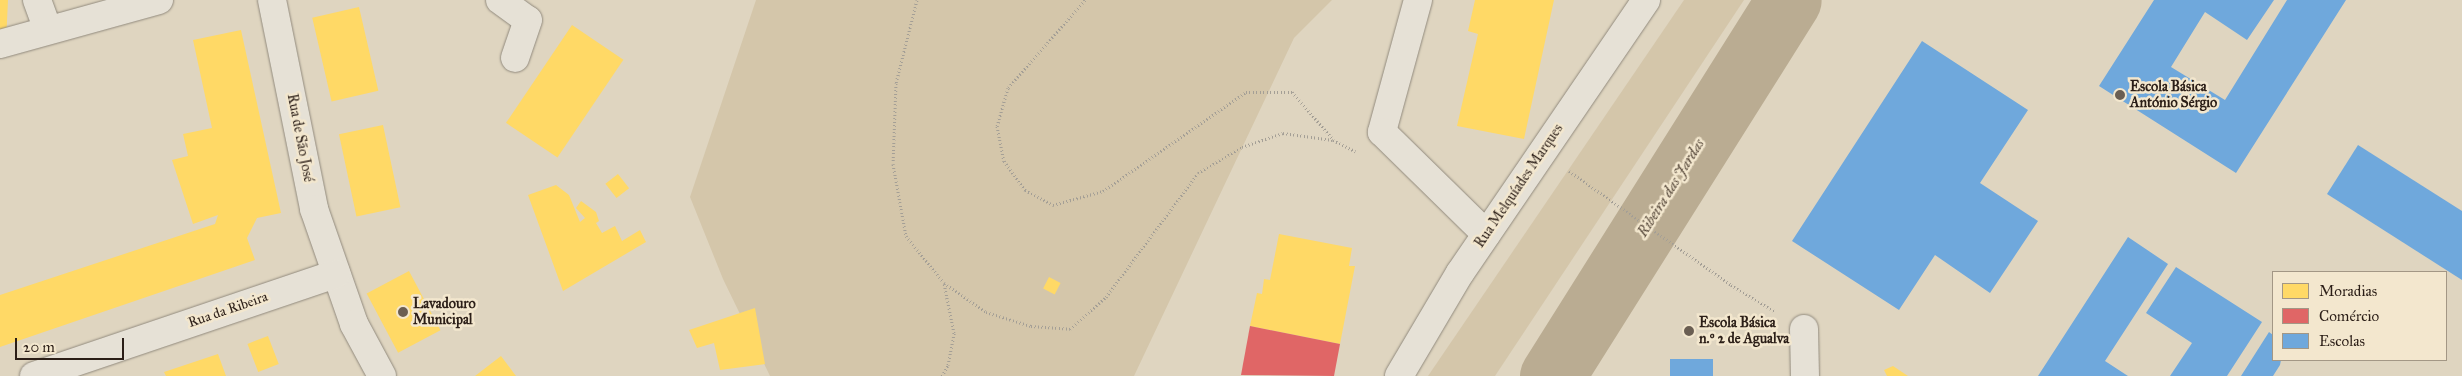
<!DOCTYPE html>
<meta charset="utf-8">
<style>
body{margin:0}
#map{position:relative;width:2462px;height:376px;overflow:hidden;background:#dfd5c0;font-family:"IM FELL Great Primer",serif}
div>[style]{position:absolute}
.green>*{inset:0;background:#d4c6aa}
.homes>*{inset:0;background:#ffd966;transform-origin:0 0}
.shops>*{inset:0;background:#e06666}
.schools>*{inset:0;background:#6fa8dc;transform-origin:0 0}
.river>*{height:65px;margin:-32.5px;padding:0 32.5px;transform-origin:32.5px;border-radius:32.5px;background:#baac92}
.path>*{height:3px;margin-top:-1.5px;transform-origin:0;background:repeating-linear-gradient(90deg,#a49f96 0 1px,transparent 0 3.5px)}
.roads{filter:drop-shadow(0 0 1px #918a7d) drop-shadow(0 0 1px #918a7d)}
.minor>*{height:28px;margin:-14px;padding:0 14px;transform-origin:14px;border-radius:14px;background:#e6e1d6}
.dots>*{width:14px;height:14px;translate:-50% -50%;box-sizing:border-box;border:2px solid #f3e7ce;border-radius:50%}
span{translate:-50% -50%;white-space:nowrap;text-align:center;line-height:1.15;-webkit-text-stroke:5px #f3e7ce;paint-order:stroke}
.poi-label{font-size:14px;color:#2b1e17;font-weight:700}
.left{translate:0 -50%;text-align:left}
.street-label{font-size:14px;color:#2b1e17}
.water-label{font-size:15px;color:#57493b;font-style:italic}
.legend{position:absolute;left:2272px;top:271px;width:175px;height:90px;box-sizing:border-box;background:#f3e7ce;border:1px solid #a39785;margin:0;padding:6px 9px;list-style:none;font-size:15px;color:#2b1e17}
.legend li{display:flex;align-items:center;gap:10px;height:25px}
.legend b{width:25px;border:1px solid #a39785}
.scale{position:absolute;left:15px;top:338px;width:109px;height:22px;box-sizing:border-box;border:2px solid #2b1e17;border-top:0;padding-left:6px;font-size:15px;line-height:18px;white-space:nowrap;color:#2b1e17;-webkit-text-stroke:4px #f3e7ce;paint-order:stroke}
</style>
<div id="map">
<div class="green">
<div style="clip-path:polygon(756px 0,1332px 0,1294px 38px,1134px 376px,770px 376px,723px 279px,690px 197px)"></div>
<div style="clip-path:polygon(1684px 0,1744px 0,1495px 376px,1428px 376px)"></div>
</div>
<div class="homes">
<div style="clip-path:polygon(0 0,8px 0,6px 42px,0 43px)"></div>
<div style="clip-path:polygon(1475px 0,1554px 0,1524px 139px,1457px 126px,1478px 34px,1468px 31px)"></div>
<div style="left:359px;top:7px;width:86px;height:48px;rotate:77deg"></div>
<div style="left:572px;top:25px;width:62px;height:118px;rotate:34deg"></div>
<div style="clip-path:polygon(241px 30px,281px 213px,257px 218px,247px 238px,255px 260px,0 347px,0 295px,215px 224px,218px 215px,193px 224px,172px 160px,188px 156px,183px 134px,212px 128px,193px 40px)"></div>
<div style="left:383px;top:125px;width:84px;height:45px;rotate:78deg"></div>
<div style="left:618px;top:174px;width:18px;height:16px;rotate:52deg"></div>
<div style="clip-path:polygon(556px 185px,569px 195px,580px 222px,585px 218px,576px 208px,581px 201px,596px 212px,599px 221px,596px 223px,602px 233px,615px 226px,622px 241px,640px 230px,646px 242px,563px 291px,528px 195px)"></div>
<div style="clip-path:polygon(1279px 234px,1352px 248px,1349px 266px,1355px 266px,1340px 344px,1250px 326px,1257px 293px,1262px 294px,1264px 279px,1270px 280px)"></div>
<div style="left:409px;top:271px;width:67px;height:48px;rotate:62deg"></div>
<div style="left:1049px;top:277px;width:13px;height:13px;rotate:27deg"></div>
<div style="clip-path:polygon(755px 308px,765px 364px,720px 370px,714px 343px,697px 348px,689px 330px)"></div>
<div style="left:268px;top:336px;width:30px;height:22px;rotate:69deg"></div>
<div style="clip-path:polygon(218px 354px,226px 376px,166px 376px,164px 372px)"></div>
<div style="clip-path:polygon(501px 356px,516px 376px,475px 376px)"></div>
<div style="clip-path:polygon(1893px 366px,1908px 376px,1887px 376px,1884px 370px)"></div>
</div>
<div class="shops">
<div style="clip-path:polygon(1250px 326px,1340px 344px,1334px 376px,1241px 375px)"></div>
</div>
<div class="schools">
<div style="clip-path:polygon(2154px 0,2274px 0,2247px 40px,2205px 12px,2171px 67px,2225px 100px,2287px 0,2346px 0,2236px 173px,2099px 86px)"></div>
<div style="clip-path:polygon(1922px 41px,2028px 110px,1980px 183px,2038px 221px,1990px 293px,1935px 255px,1899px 310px,1792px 241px)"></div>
<div style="clip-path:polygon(2358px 145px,2462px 211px,2462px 280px,2327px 194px)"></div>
<div style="clip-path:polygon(2128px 237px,2168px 264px,2105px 361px,2128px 376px,2038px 376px)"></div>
<div style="clip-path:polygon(2176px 267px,2262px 322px,2227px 376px,2170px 376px,2192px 343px,2146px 313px)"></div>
<div style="clip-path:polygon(2269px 332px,2273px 335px,2273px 360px,2281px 360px,2280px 365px,2273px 376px,2241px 376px)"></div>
<div style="left:1670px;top:359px;width:43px;height:17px"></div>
</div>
<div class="river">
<div style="left:1552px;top:376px;width:444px;rotate:-57.8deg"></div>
</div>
<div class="path">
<div style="left:917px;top:0;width:86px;rotate:104.2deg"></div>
<div style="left:896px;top:83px;width:81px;rotate:92.1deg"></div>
<div style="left:893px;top:164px;width:73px;rotate:79.8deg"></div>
<div style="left:906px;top:236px;width:60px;rotate:51deg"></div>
<div style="left:944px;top:283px;width:51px;rotate:34.6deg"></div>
<div style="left:986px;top:312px;width:47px;rotate:17.3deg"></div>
<div style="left:1031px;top:326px;width:39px;rotate:4deg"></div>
<div style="left:1070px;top:329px;width:48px;rotate:-41.6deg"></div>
<div style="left:1106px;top:297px;width:154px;rotate:-53.4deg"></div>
<div style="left:1198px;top:173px;width:51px;rotate:-30.6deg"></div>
<div style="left:1242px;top:147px;width:43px;rotate:-18.9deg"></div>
<div style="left:1283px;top:133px;width:50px;rotate:8deg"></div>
<div style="left:1333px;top:140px;width:25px;rotate:27deg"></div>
<div style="left:1085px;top:0;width:117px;rotate:131.2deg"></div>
<div style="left:1008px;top:88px;width:40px;rotate:106deg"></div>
<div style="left:997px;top:126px;width:36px;rotate:79deg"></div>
<div style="left:1004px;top:161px;width:36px;rotate:54deg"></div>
<div style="left:1025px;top:190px;width:32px;rotate:28deg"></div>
<div style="left:1053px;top:205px;width:52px;rotate:-15.6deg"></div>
<div style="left:1103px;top:191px;width:174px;rotate:-34.7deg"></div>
<div style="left:1246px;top:92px;width:46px"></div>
<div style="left:1292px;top:92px;width:62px;rotate:48.9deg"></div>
<div style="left:1569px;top:171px;width:198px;rotate:35.1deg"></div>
<div style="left:1731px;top:285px;width:52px;rotate:31deg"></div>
<div style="left:942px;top:376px;width:13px;rotate:-61deg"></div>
<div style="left:948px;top:365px;width:33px;rotate:-79deg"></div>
<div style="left:954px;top:333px;width:51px;rotate:-101.3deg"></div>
</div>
<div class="roads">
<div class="minor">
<div style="left:37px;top:0;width:32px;rotate:70deg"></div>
<div style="left:272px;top:0;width:213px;rotate:78.6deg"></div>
<div style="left:314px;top:209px;width:122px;rotate:70.8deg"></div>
<div style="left:354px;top:324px;width:59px;rotate:61.7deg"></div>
<div style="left:500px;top:0;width:34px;rotate:36deg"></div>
<div style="left:528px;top:20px;width:40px;rotate:108.9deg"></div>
<div style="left:1418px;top:0;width:137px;rotate:105.3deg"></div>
<div style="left:1382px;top:132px;width:146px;rotate:44.4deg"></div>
<div style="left:0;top:44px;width:165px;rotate:-15.5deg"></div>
<div style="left:1804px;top:329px;width:47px;rotate:88.8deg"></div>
<div style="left:34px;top:376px;width:319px;rotate:-18.7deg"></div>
<div style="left:1399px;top:376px;width:120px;rotate:-59.4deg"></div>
<div style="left:1460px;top:273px;width:330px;rotate:-55.7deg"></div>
</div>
</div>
<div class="dots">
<div style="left:2120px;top:95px;background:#6a5e52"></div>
<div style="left:403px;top:312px;background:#6a5e52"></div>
<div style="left:1689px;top:331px;background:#6a5e52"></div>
</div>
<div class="poi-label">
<span class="left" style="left:2130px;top:95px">Escola Básica<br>António Sérgio</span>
<span class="left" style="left:413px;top:312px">Lavadouro<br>Municipal</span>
<span class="left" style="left:1699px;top:331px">Escola Básica<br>n.º 2 de Agualva</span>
</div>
<div class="street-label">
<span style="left:300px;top:138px;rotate:79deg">Rua de São José</span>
<span style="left:1519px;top:186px;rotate:-56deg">Rua Melquíades Marques</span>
<span style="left:228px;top:310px;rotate:-19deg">Rua da Ribeira</span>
</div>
<div class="water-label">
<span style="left:1671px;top:188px;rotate:-58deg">Ribeira das Jardas</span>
</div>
<ul class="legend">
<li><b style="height:14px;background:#ffd966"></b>Moradias</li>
<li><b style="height:14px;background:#e06666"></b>Comércio</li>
<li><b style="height:14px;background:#6fa8dc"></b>Escolas</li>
</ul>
<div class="scale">20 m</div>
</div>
